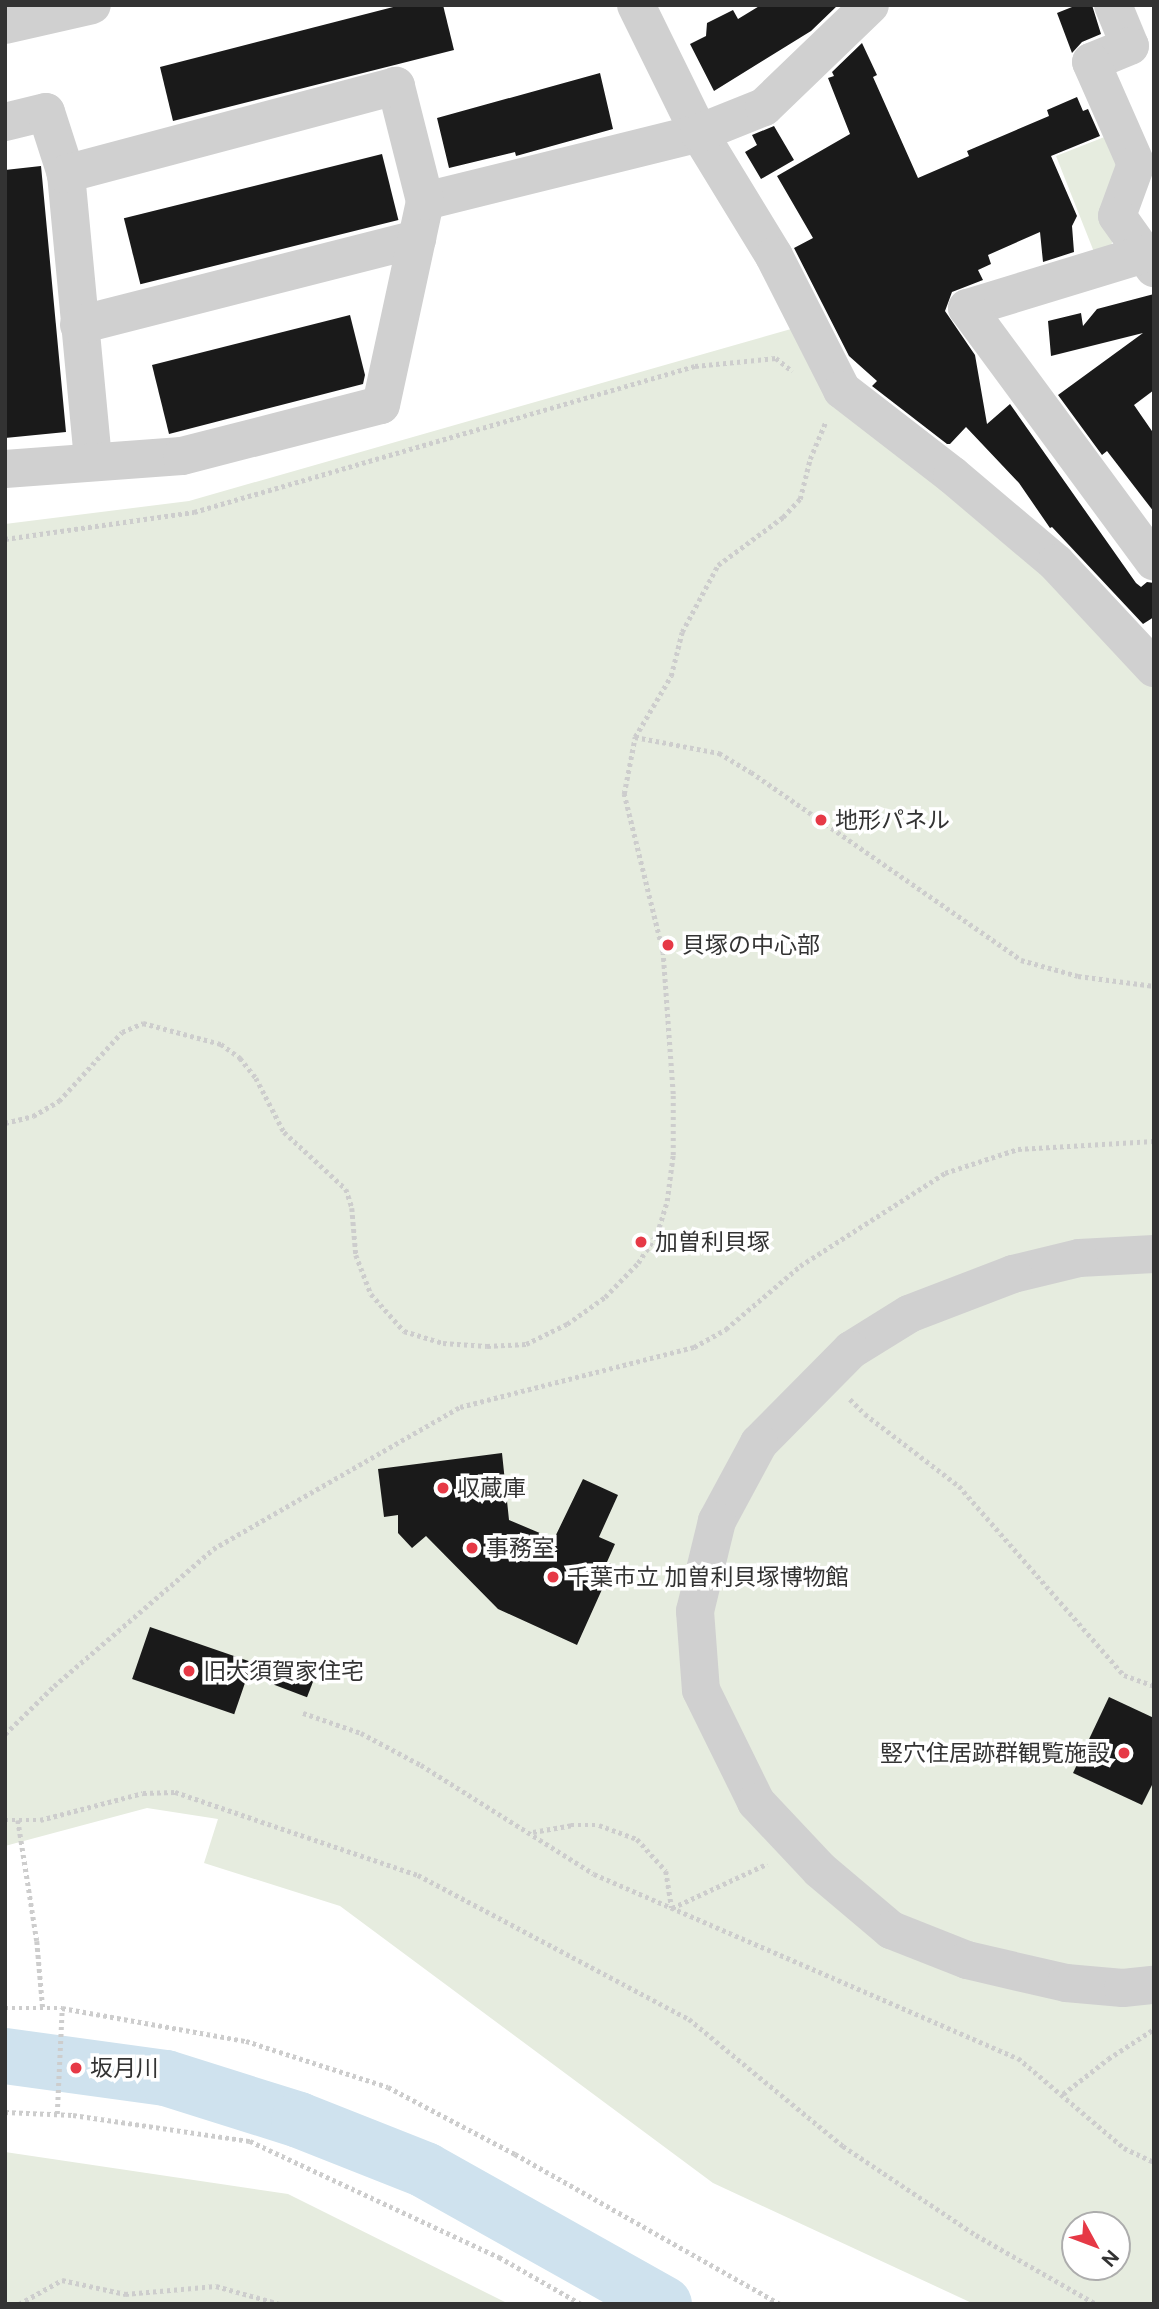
<!DOCTYPE html>
<meta charset="utf-8">
<style>
body{margin:0}
#map{position:relative;width:1159px;height:2309px;overflow:hidden;background:#fff;font-family:"Public Sans","Noto Sans JP",sans-serif}
div>[style]{position:absolute}
.green>*{inset:0;background:#e6ecdf}
.river>*{height:56px;margin:-28px;padding:0 28px;transform-origin:28px;border-radius:28px;background:#cfe2ee}
.building>*{inset:0;background:#1a1a1a;transform-origin:0 0}
.path>*{height:4.5px;margin-top:-2.25px;transform-origin:0;background:repeating-linear-gradient(90deg,#cdcdcd 0 3.5px,transparent 0 7px)}
.minor>*{height:38px;margin:-19px;padding:0 19px;transform-origin:19px;border-radius:19px;background:#d0d0d0}
.dots>*{width:19px;height:19px;translate:-50% -50%;box-sizing:border-box;border:4px solid #fff;border-radius:50%}
span{translate:-50% -50%;white-space:nowrap;text-align:center;line-height:1.15;-webkit-text-stroke:7px #fff;paint-order:stroke}
.poi-label{font-size:23px;color:#333}
.left{translate:0 -50%;text-align:left}
.right{translate:-100% -50%;text-align:right}
.frame{position:absolute;inset:0;border:7px solid #333;pointer-events:none}
.north{position:absolute;left:1061px;top:2211px;width:70px;height:70px;box-sizing:border-box;background:#fff;border:2px solid #adadad;border-radius:50%;rotate:131deg;font-size:19px;font-weight:700;line-height:28px;text-align:center;color:#333}
.north::after{content:'';display:block;margin:auto;width:24px;height:32px;background:#e63946;clip-path:polygon(50% 0,100% 100%,50% 72%,0 100%)}
</style>
<div id="map">
<div class="green">
<div style="clip-path:polygon(1107px 136px,1122px 176px,1114px 238px,1109px 250px,1096px 257px,1056px 156px)"></div>
<div style="clip-path:polygon(evenodd,791px 329px,1154px 683px,1154px 2304px,974px 2304px,713px 2183px,340px 1906px,204px 1863px,218px 1819px,147px 1808px,5px 1846px,5px 524px,189px 501px,791px 329px,1075px 2225px,1117px 2225px,1117px 2267px,1075px 2267px,1075px 2225px)"></div>
<div style="clip-path:polygon(5px 2152px,288px 2194px,509px 2304px,5px 2304px)"></div>
</div>
<div class="river">
<div style="left:5px;top:2056px;width:162px;rotate:7.8deg"></div>
<div style="left:166px;top:2078px;width:139px;rotate:17.5deg"></div>
<div style="left:299px;top:2120px;width:136px;rotate:21.6deg"></div>
<div style="left:425px;top:2170px;width:274px;rotate:29.3deg"></div>
</div>
<div class="building">
<div style="clip-path:polygon(401px 5px,443px 5px,454px 50px,173px 121px,160px 67px)"></div>
<div style="clip-path:polygon(761px 5px,838px 5px,811px 31px,714px 91px,690px 44px,706px 36px,707px 23px,733px 10px,738px 19px)"></div>
<div style="clip-path:polygon(1077px 5px,1092px 5px,1101px 34px,1082px 42px,1072px 53px,1057px 13px)"></div>
<div style="clip-path:polygon(862px 43px,877px 75px,873px 77px,918px 178px,969px 156px,967px 151px,1049px 116px,1047px 110px,1077px 97px,1083px 111px,1088px 109px,1100px 136px,1051px 156px,1077px 216px,1072px 226px,1074px 252px,1043px 262px,1040px 232px,988px 255px,991px 264px,978px 270px,983px 280px,952px 292px,945px 311px,975px 355px,987px 424px,1010px 404px,1136px 583px,1141px 587px,1147px 582px,1154px 583px,1154px 617px,1143px 624px,1052px 527px,1050px 528px,1019px 483px,966px 427px,950px 444px,947px 444px,872px 386px,877px 381px,849px 356px,794px 248px,813px 238px,777px 176px,850px 134px,828px 78px,834px 76px,832px 72px)"></div>
<div style="clip-path:polygon(600px 73px,613px 129px,516px 156px,515px 152px,449px 168px,437px 118px)"></div>
<div style="clip-path:polygon(774px 126px,794px 160px,761px 179px,745px 152px,757px 145px,752px 135px)"></div>
<div style="left:382px;top:154px;width:68px;height:266px;rotate:76deg"></div>
<div style="clip-path:polygon(41px 166px,66px 432px,5px 438px,5px 170px)"></div>
<div style="clip-path:polygon(1154px 294px,1154px 390px,1134px 405px,1154px 434px,1154px 512px,1107px 451px,1102px 455px,1058px 395px,1143px 333px,1051px 356px,1048px 321px,1081px 313px,1083px 326px,1097px 309px)"></div>
<div style="clip-path:polygon(350px 315px,365px 375px,363px 384px,169px 434px,152px 365px)"></div>
<div style="clip-path:polygon(502px 1453px,509px 1520px,554px 1539px,583px 1479px,618px 1495px,599px 1537px,615px 1544px,607px 1562px,613px 1565px,577px 1645px,498px 1609px,426px 1536px,412px 1548px,398px 1533px,398px 1515px,384px 1517px,378px 1469px)"></div>
<div style="left:150px;top:1627px;width:108px;height:55px;rotate:19deg"></div>
<div style="left:282px;top:1662px;width:36px;height:24px;rotate:21deg"></div>
<div style="clip-path:polygon(1109px 1697px,1154px 1718px,1154px 1781px,1142px 1805px,1073px 1773px)"></div>
</div>
<div class="path">
<div style="left:5px;top:539px;width:191px;rotate:-8.1deg"></div>
<div style="left:194px;top:512px;width:522px;rotate:-16.25deg"></div>
<div style="left:695px;top:366px;width:81px;rotate:-5.6deg"></div>
<div style="left:776px;top:358px;width:21px;rotate:39deg"></div>
<div style="left:635px;top:737px;width:86px;rotate:10.8deg"></div>
<div style="left:719px;top:753px;width:37px;rotate:31deg"></div>
<div style="left:751px;top:772px;width:329px;rotate:34.8deg"></div>
<div style="left:1021px;top:960px;width:59px;rotate:15.7deg"></div>
<div style="left:1078px;top:976px;width:77px;rotate:7.5deg"></div>
<div style="left:5px;top:1123px;width:29px;rotate:-14deg"></div>
<div style="left:33px;top:1116px;width:30px;rotate:-30deg"></div>
<div style="left:59px;top:1101px;width:93px;rotate:-47.6deg"></div>
<div style="left:122px;top:1032px;width:23px;rotate:-23deg"></div>
<div style="left:143px;top:1023px;width:81px;rotate:15.1deg"></div>
<div style="left:221px;top:1044px;width:24px;rotate:36deg"></div>
<div style="left:240px;top:1058px;width:26px;rotate:51deg"></div>
<div style="left:256px;top:1078px;width:61px;rotate:62.6deg"></div>
<div style="left:284px;top:1132px;width:84px;rotate:42.6deg"></div>
<div style="left:346px;top:1189px;width:20px;rotate:72deg"></div>
<div style="left:352px;top:1208px;width:47px;rotate:85.1deg"></div>
<div style="left:356px;top:1255px;width:42px;rotate:69deg"></div>
<div style="left:371px;top:1294px;width:50px;rotate:48.3deg"></div>
<div style="left:404px;top:1331px;width:41px;rotate:17.1deg"></div>
<div style="left:443px;top:1343px;width:44px;rotate:3.9deg"></div>
<div style="left:487px;top:1346px;width:39px;rotate:-3deg"></div>
<div style="left:526px;top:1344px;width:46px;rotate:-26deg"></div>
<div style="left:567px;top:1324px;width:47px;rotate:-35.4deg"></div>
<div style="left:605px;top:1297px;width:47px;rotate:-45.9deg"></div>
<div style="left:638px;top:1263px;width:35px;rotate:-57deg"></div>
<div style="left:657px;top:1234px;width:34px;rotate:-73deg"></div>
<div style="left:667px;top:1201px;width:46px;rotate:-82.6deg"></div>
<div style="left:673px;top:1155px;width:61px;rotate:-90deg"></div>
<div style="left:673px;top:1094px;width:141px;rotate:-94.1deg"></div>
<div style="left:663px;top:953px;width:164px;rotate:-103.8deg"></div>
<div style="left:624px;top:794px;width:58px;rotate:-79.1deg"></div>
<div style="left:635px;top:737px;width:71px;rotate:-59.5deg"></div>
<div style="left:671px;top:676px;width:45px;rotate:-76deg"></div>
<div style="left:682px;top:632px;width:76px;rotate:-61.8deg"></div>
<div style="left:718px;top:565px;width:81px;rotate:-36.4deg"></div>
<div style="left:783px;top:517px;width:25px;rotate:-47deg"></div>
<div style="left:800px;top:499px;width:41px;rotate:-76deg"></div>
<div style="left:810px;top:459px;width:41px;rotate:-67.2deg"></div>
<div style="left:850px;top:1399px;width:21px;rotate:45deg"></div>
<div style="left:865px;top:1414px;width:118px;rotate:37.5deg"></div>
<div style="left:959px;top:1486px;width:251px;rotate:48.9deg"></div>
<div style="left:1124px;top:1675px;width:32px;rotate:20deg"></div>
<div style="left:303px;top:1713px;width:61px;rotate:19deg"></div>
<div style="left:361px;top:1733px;width:68px;rotate:28.1deg"></div>
<div style="left:421px;top:1765px;width:204px;rotate:32.2deg"></div>
<div style="left:594px;top:1874px;width:462px;rotate:23.5deg"></div>
<div style="left:1018px;top:2058px;width:139px;rotate:40.3deg"></div>
<div style="left:1124px;top:2148px;width:33px;rotate:25deg"></div>
<div style="left:5px;top:1734px;width:69px;rotate:-44.4deg"></div>
<div style="left:54px;top:1686px;width:210px;rotate:-40.7deg"></div>
<div style="left:213px;top:1549px;width:285px;rotate:-29.9deg"></div>
<div style="left:460px;top:1407px;width:242px;rotate:-14.4deg"></div>
<div style="left:694px;top:1347px;width:37px;rotate:-29deg"></div>
<div style="left:726px;top:1329px;width:97px;rotate:-40.4deg"></div>
<div style="left:800px;top:1266px;width:172px;rotate:-32.7deg"></div>
<div style="left:945px;top:1173px;width:77px;rotate:-18.2deg"></div>
<div style="left:1018px;top:1149px;width:136px;rotate:-3.4deg"></div>
<div style="left:5px;top:1820px;width:35px"></div>
<div style="left:40px;top:1820px;width:106px;rotate:-14.7deg"></div>
<div style="left:143px;top:1793px;width:32px;rotate:-2deg"></div>
<div style="left:175px;top:1792px;width:257px;rotate:18.9deg"></div>
<div style="left:418px;top:1875px;width:307px;rotate:28deg"></div>
<div style="left:689px;top:2019px;width:200px;rotate:39.5deg"></div>
<div style="left:843px;top:2146px;width:160px;rotate:33.8deg"></div>
<div style="left:976px;top:2235px;width:138px;rotate:29.9deg"></div>
<div style="left:18px;top:1820px;width:122px;rotate:81.1deg"></div>
<div style="left:37px;top:1941px;width:68px;rotate:85deg"></div>
<div style="left:533px;top:1832px;width:39px;rotate:-10deg"></div>
<div style="left:571px;top:1825px;width:28px"></div>
<div style="left:599px;top:1825px;width:40px;rotate:20.2deg"></div>
<div style="left:637px;top:1839px;width:43px;rotate:47.8deg"></div>
<div style="left:666px;top:1871px;width:37px;rotate:81deg"></div>
<div style="left:672px;top:1908px;width:105px;rotate:-24.9deg"></div>
<div style="left:5px;top:2008px;width:57px"></div>
<div style="left:62px;top:2008px;width:187px;rotate:10.2deg"></div>
<div style="left:246px;top:2041px;width:149px;rotate:17.9deg"></div>
<div style="left:388px;top:2087px;width:144px;rotate:27.8deg"></div>
<div style="left:515px;top:2154px;width:305px;rotate:29.5deg"></div>
<div style="left:1063px;top:2094px;width:57px;rotate:-37.9deg"></div>
<div style="left:1108px;top:2059px;width:55px;rotate:-33.1deg"></div>
<div style="left:5px;top:2112px;width:68px;rotate:2.5deg"></div>
<div style="left:73px;top:2115px;width:179px;rotate:8.4deg"></div>
<div style="left:250px;top:2141px;width:275px;rotate:25deg"></div>
<div style="left:499px;top:2257px;width:95px;rotate:29.8deg"></div>
<div style="left:57px;top:2114px;width:106px;rotate:-87.3deg"></div>
<div style="left:19px;top:2304px;width:49px;rotate:-29.2deg"></div>
<div style="left:62px;top:2280px;width:65px;rotate:12.5deg"></div>
<div style="left:125px;top:2294px;width:91px;rotate:-5deg"></div>
<div style="left:216px;top:2286px;width:66px;rotate:15.7deg"></div>
</div>
<div class="minor">
<div style="left:636px;top:5px;width:143px;rotate:63.8deg"></div>
<div style="left:699px;top:133px;width:144px;rotate:58.6deg"></div>
<div style="left:774px;top:256px;width:150px;rotate:63.1deg"></div>
<div style="left:842px;top:390px;width:139px;rotate:37.7deg"></div>
<div style="left:952px;top:475px;width:136px;rotate:40.2deg"></div>
<div style="left:1056px;top:563px;width:144px;rotate:47deg"></div>
<div style="left:1113px;top:5px;width:44px;rotate:67.5deg"></div>
<div style="left:1130px;top:46px;width:42px;rotate:157.7deg"></div>
<div style="left:1091px;top:62px;width:111px;rotate:66.2deg"></div>
<div style="left:1136px;top:164px;width:55px;rotate:110.1deg"></div>
<div style="left:1117px;top:216px;width:64px;rotate:54.6deg"></div>
<div style="left:5px;top:25px;width:89px;rotate:-12.9deg"></div>
<div style="left:5px;top:122px;width:42px;rotate:-13.7deg"></div>
<div style="left:46px;top:112px;width:65px;rotate:72.1deg"></div>
<div style="left:66px;top:174px;width:289px;rotate:84.6deg"></div>
<div style="left:425px;top:201px;width:282px;rotate:-13.9deg"></div>
<div style="left:699px;top:133px;width:70px;rotate:-21.8deg"></div>
<div style="left:764px;top:107px;width:147px;rotate:-43.9deg"></div>
<div style="left:1144px;top:254px;width:185px;rotate:163deg"></div>
<div style="left:967px;top:308px;width:315px;rotate:53.6deg"></div>
<div style="left:79px;top:325px;width:349px;rotate:-14.3deg"></div>
<div style="left:5px;top:469px;width:177px;rotate:-4.2deg"></div>
<div style="left:182px;top:456px;width:205px;rotate:-14.4deg"></div>
<div style="left:381px;top:405px;width:209px;rotate:-77.8deg"></div>
<div style="left:425px;top:201px;width:119px;rotate:-104.2deg"></div>
<div style="left:396px;top:86px;width:342px;rotate:165.1deg"></div>
<div style="left:1154px;top:1254px;width:75px;rotate:176.9deg"></div>
<div style="left:1079px;top:1258px;width:68px;rotate:166.4deg"></div>
<div style="left:1013px;top:1274px;width:111px;rotate:159deg"></div>
<div style="left:909px;top:1314px;width:68px;rotate:148.2deg"></div>
<div style="left:851px;top:1350px;width:131px;rotate:134.7deg"></div>
<div style="left:759px;top:1443px;width:89px;rotate:118.3deg"></div>
<div style="left:717px;top:1521px;width:93px;rotate:103.7deg"></div>
<div style="left:695px;top:1611px;width:79px;rotate:85.7deg"></div>
<div style="left:701px;top:1690px;width:125px;rotate:63.8deg"></div>
<div style="left:756px;top:1802px;width:93px;rotate:46.7deg"></div>
<div style="left:820px;top:1870px;width:93px;rotate:40.2deg"></div>
<div style="left:891px;top:1930px;width:82px;rotate:21.5deg"></div>
<div style="left:967px;top:1960px;width:102px;rotate:13.1deg"></div>
<div style="left:1066px;top:1983px;width:57px;rotate:5deg"></div>
<div style="left:1123px;top:1988px;width:31px;rotate:-6deg"></div>
</div>
<div class="dots">
<div style="left:821px;top:820px;background:#e63946"></div>
<div style="left:668px;top:945px;background:#e63946"></div>
<div style="left:641px;top:1242px;background:#e63946"></div>
<div style="left:443px;top:1488px;background:#e63946"></div>
<div style="left:472px;top:1548px;background:#e63946"></div>
<div style="left:553px;top:1577px;background:#e63946"></div>
<div style="left:189px;top:1671px;background:#e63946"></div>
<div style="left:1124px;top:1753px;background:#e63946"></div>
<div style="left:76px;top:2068px;background:#e63946"></div>
</div>
<div class="poi-label">
<span class="left" style="left:835px;top:820px">地形パネル</span>
<span class="left" style="left:682px;top:945px">貝塚の中心部</span>
<span class="left" style="left:655px;top:1242px">加曽利貝塚</span>
<span class="left" style="left:457px;top:1488px">収蔵庫</span>
<span class="left" style="left:486px;top:1548px">事務室</span>
<span class="left" style="left:567px;top:1577px">千葉市立 加曽利貝塚博物館</span>
<span class="left" style="left:203px;top:1671px">旧大須賀家住宅</span>
<span class="right" style="left:1110px;top:1753px">竪穴住居跡群観覧施設</span>
<span class="left" style="left:90px;top:2068px">坂月川</span>
</div>
<div class="frame"></div>
<div class="north">N</div>
</div>
